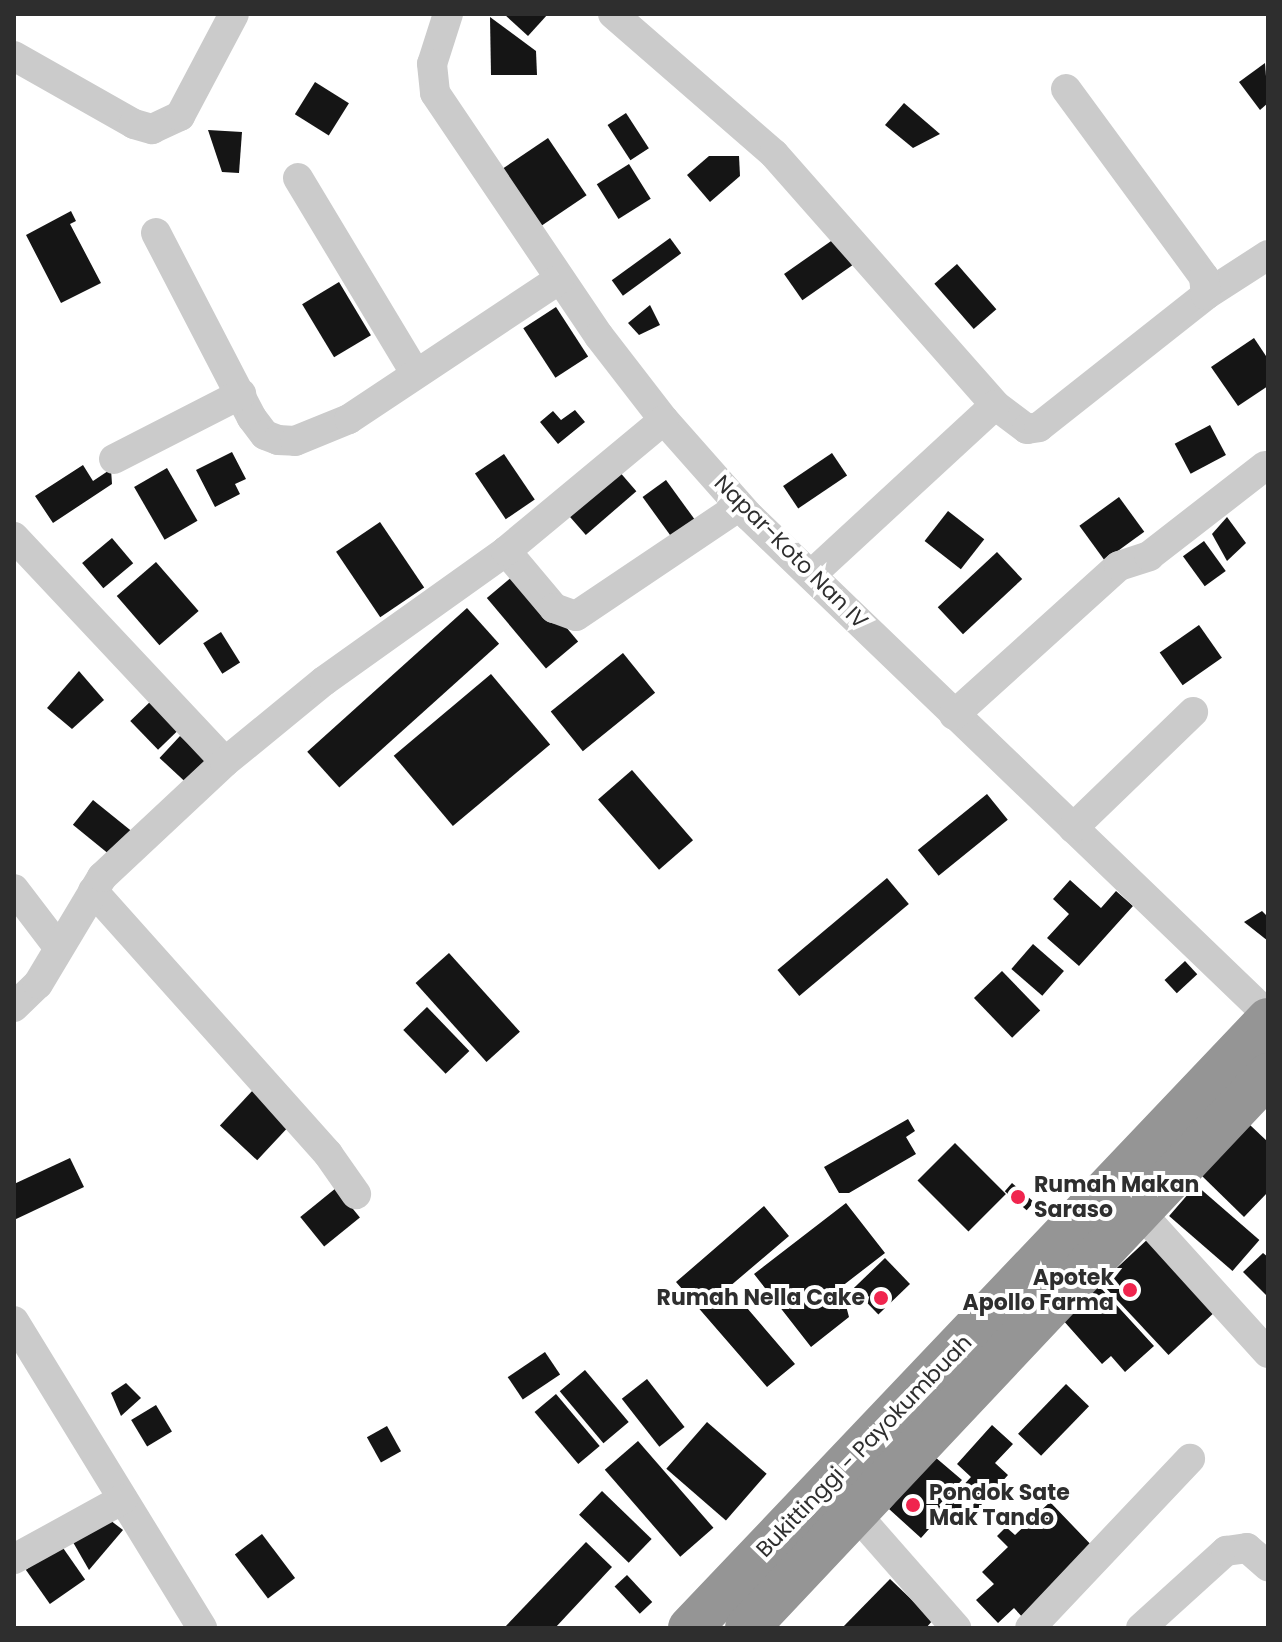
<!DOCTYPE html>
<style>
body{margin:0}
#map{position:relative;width:1282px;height:1642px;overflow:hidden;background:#fff;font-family:Poppins,sans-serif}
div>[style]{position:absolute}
.building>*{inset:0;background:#151515;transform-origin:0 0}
.minor>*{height:30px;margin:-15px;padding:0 15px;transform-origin:15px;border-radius:15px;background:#cbcbcb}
.highway>*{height:44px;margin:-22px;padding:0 22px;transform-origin:22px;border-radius:22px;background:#959595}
.dots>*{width:22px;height:22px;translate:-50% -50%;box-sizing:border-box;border:4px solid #fff;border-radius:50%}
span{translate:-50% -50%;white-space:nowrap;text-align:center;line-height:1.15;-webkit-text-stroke:8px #fff;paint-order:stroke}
.street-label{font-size:22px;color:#2e2e2e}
.poi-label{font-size:22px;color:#2e2e2e;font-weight:700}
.left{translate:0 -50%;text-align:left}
.right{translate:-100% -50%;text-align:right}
.frame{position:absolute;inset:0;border:16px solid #2e2e2e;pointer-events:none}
</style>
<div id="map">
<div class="building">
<div style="clip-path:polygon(504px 14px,548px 14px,528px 36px)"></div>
<div style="clip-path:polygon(490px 17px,536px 51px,537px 75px,491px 75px)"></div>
<div style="clip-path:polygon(1265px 63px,1268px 103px,1260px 110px,1239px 82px)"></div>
<div style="left:315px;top:82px;width:40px;height:38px;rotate:32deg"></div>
<div style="clip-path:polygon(904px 103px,940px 134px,913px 148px,885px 125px)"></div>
<div style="left:626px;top:113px;width:42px;height:22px;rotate:57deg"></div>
<div style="clip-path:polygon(208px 130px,242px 132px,239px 173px,222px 172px)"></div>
<div style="left:548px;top:138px;width:69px;height:58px;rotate:56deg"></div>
<div style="clip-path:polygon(709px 156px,739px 156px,740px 176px,710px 202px,687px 175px)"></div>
<div style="left:629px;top:164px;width:41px;height:38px;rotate:58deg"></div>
<div style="clip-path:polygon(71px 211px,76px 221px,70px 224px,101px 283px,61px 303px,26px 235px)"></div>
<div style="left:670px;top:238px;width:19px;height:72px;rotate:54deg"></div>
<div style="left:834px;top:239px;width:32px;height:61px;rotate:55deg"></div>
<div style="left:957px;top:264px;width:60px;height:30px;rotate:49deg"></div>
<div style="left:339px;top:282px;width:62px;height:43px;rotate:59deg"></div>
<div style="clip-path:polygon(650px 305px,660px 325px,639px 335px,628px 323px)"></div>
<div style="left:556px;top:307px;width:59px;height:39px;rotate:57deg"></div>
<div style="clip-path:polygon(1254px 338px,1268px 359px,1268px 386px,1238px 406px,1211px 367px)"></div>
<div style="clip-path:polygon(575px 410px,585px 422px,558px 444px,540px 422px,553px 411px,561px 420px)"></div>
<div style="left:1210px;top:425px;width:34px;height:40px;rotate:62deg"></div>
<div style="clip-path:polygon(232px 452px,246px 479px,235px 484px,240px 494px,215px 507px,196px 470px)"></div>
<div style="left:832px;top:453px;width:27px;height:59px;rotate:56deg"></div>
<div style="left:504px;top:454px;width:55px;height:35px;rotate:56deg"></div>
<div style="clip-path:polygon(83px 465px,93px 481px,111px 469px,112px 484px,53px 523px,35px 496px)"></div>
<div style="left:167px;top:468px;width:61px;height:38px;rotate:60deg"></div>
<div style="left:618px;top:470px;width:28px;height:67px;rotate:49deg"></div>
<div style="left:666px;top:480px;width:57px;height:29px;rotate:54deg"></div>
<div style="left:1119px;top:497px;width:43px;height:49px;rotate:54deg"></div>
<div style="left:948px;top:511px;width:46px;height:38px;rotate:38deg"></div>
<div style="clip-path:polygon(1227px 517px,1246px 543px,1227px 561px,1212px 534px)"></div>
<div style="left:380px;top:522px;width:79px;height:53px;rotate:56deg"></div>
<div style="left:112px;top:538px;width:33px;height:39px;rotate:50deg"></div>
<div style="left:1204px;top:541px;width:37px;height:26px;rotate:54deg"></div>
<div style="left:997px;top:552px;width:37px;height:81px;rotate:47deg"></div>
<div style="left:156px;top:562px;width:65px;height:52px;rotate:49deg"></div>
<div style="left:519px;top:571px;width:92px;height:42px;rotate:50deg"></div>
<div style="left:467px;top:608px;width:48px;height:215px;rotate:48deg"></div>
<div style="left:1199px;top:625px;width:40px;height:48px;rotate:55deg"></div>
<div style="left:221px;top:632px;width:36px;height:21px;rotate:58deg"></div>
<div style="left:623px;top:653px;width:51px;height:93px;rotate:51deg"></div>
<div style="clip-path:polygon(79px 671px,104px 700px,72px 729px,47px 708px)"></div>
<div style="left:491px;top:674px;width:92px;height:127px;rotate:50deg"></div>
<div style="left:154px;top:698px;width:40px;height:33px;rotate:46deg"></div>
<div style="left:180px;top:736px;width:38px;height:30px;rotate:43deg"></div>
<div style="left:632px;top:770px;width:93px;height:45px;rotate:49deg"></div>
<div style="left:987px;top:794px;width:33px;height:89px;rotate:51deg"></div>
<div style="left:93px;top:800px;width:53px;height:32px;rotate:39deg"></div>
<div style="left:887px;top:878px;width:34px;height:143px;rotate:50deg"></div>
<div style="clip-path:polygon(1070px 880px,1101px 908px,1116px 891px,1133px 906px,1079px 966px,1047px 938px,1069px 914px,1053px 899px)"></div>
<div style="clip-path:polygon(1262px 911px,1268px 917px,1268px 941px,1244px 922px)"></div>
<div style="left:1033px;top:944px;width:41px;height:33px;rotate:41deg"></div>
<div style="left:449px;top:953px;width:106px;height:45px;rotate:48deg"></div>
<div style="left:1185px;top:961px;width:18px;height:28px;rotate:47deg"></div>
<div style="left:1002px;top:971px;width:55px;height:39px;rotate:46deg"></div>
<div style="left:427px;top:1007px;width:61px;height:33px;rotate:46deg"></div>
<div style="left:254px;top:1089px;width:51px;height:50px;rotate:43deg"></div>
<div style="clip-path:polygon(908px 1119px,915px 1131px,906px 1137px,916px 1154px,849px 1193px,839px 1193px,824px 1167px)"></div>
<div style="clip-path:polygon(1250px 1125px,1268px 1142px,1268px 1192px,1244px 1217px,1201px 1175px)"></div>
<div style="left:955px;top:1143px;width:72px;height:53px;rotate:45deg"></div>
<div style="clip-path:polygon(70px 1158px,84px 1187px,14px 1220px,14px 1184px)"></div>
<div style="left:1012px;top:1183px;width:29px;height:11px;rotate:41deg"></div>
<div style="left:1196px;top:1185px;width:84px;height:41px;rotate:41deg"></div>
<div style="left:336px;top:1188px;width:38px;height:46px;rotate:51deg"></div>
<div style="clip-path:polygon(846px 1203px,885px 1253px,841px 1287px,849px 1317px,811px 1347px,754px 1274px)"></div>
<div style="clip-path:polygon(764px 1206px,789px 1236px,729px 1287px,795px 1364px,767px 1387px,676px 1282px)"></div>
<div style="left:1150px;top:1237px;width:99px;height:67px;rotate:47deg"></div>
<div style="clip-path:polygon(1263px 1253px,1268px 1257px,1268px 1297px,1243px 1272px)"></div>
<div style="left:885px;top:1258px;width:36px;height:44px;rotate:46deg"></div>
<div style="clip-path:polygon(1099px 1286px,1154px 1346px,1125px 1372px,1111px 1356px,1102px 1364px,1062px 1319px)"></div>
<div style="left:545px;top:1352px;width:27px;height:45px;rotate:56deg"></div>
<div style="left:585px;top:1370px;width:68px;height:33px;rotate:50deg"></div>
<div style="left:647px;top:1379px;width:61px;height:32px;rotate:52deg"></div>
<div style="clip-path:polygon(126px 1383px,141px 1398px,121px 1416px,111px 1393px)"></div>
<div style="left:1066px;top:1384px;width:32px;height:69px;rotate:44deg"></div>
<div style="left:556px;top:1394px;width:68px;height:28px;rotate:50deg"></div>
<div style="left:156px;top:1405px;width:31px;height:29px;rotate:59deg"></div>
<div style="left:707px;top:1422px;width:79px;height:62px;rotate:41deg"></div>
<div style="clip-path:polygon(992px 1425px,1013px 1444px,995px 1463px,1008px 1475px,965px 1523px,945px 1505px,971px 1477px,957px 1464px)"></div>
<div style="left:387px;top:1426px;width:29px;height:23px;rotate:61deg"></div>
<div style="left:638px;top:1441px;width:115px;height:44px;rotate:49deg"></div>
<div style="clip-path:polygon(935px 1457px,962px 1480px,939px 1505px,945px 1511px,921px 1538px,889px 1509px)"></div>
<div style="left:602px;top:1491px;width:69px;height:33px;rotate:44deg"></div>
<div style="clip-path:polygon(1050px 1502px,1097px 1551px,1025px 1620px,1014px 1608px,998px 1623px,976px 1600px,994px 1584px,982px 1572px,1008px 1547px,997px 1536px,1006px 1527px,1015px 1535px)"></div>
<div style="clip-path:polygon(106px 1517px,123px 1530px,89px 1570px,70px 1537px)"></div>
<div style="left:262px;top:1534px;width:55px;height:34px;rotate:53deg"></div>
<div style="clip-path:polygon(586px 1542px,612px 1567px,555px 1628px,504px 1628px)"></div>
<div style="left:61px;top:1545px;width:42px;height:43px;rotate:55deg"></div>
<div style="left:627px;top:1575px;width:37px;height:17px;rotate:47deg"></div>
<div style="clip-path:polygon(890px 1579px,933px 1620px,926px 1628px,842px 1628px)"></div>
</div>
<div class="minor">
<div style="left:448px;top:14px;width:52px;rotate:107.7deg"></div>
<div style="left:432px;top:64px;width:29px;rotate:84deg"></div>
<div style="left:435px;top:93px;width:293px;rotate:56deg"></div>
<div style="left:599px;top:336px;width:106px;rotate:52.3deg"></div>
<div style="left:664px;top:420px;width:128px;rotate:48.5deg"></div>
<div style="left:749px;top:516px;width:720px;rotate:43.87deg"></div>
<div style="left:613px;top:14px;width:213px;rotate:41deg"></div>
<div style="left:774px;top:154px;width:334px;rotate:48.6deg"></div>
<div style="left:995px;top:405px;width:40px;rotate:37deg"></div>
<div style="left:1027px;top:429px;width:12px;rotate:-9deg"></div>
<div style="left:1039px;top:427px;width:213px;rotate:-38.3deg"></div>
<div style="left:1206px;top:295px;width:74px;rotate:-32.8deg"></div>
<div style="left:14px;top:56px;width:138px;rotate:29.5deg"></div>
<div style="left:134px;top:124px;width:19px;rotate:16deg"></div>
<div style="left:152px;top:129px;width:31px;rotate:-25deg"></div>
<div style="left:180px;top:116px;width:115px;rotate:-62.1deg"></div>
<div style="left:1066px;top:89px;width:233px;rotate:53.7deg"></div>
<div style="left:1204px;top:277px;width:18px;rotate:84deg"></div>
<div style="left:298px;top:178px;width:227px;rotate:59deg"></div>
<div style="left:156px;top:233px;width:208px;rotate:62.6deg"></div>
<div style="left:252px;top:418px;width:21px;rotate:53deg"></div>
<div style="left:265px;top:435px;width:14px;rotate:21deg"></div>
<div style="left:278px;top:440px;width:17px;rotate:3deg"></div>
<div style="left:295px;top:441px;width:58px;rotate:-22.2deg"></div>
<div style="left:349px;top:419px;width:253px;rotate:-33.6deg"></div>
<div style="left:114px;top:459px;width:143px;rotate:-27.1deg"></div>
<div style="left:14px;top:537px;width:308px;rotate:46.8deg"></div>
<div style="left:506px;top:551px;width:75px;rotate:49.9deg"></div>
<div style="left:554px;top:608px;width:23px;rotate:20deg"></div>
<div style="left:576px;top:616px;width:197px;rotate:-33.9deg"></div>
<div style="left:812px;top:574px;width:249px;rotate:-42.7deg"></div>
<div style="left:954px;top:715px;width:222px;rotate:-42.1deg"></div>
<div style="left:1119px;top:566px;width:32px;rotate:-18deg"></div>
<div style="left:1149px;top:556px;width:147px;rotate:-37.8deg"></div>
<div style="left:1073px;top:828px;width:167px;rotate:-44deg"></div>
<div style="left:14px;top:889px;width:74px;rotate:52.7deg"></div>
<div style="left:93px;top:891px;width:353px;rotate:48.2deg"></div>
<div style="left:328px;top:1154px;width:49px;rotate:55deg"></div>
<div style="left:14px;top:1007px;width:33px;rotate:-44deg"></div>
<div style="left:38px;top:984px;width:125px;rotate:-59.1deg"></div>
<div style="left:102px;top:877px;width:168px;rotate:-43.1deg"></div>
<div style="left:225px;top:762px;width:128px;rotate:-39.3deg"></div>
<div style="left:324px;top:681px;width:224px;rotate:-35.5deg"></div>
<div style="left:506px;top:551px;width:205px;rotate:-39.7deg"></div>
<div style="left:1141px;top:1213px;width:189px;rotate:47.8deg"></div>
<div style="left:14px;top:1321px;width:360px;rotate:58.5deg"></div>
<div style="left:856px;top:1514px;width:152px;rotate:48.7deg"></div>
<div style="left:14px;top:1559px;width:124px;rotate:-28.8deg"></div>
<div style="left:1030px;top:1628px;width:233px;rotate:-46.6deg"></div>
<div style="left:1141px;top:1628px;width:115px;rotate:-42.2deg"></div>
<div style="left:1226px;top:1551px;width:21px;rotate:-8deg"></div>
<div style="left:1247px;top:1548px;width:28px;rotate:41deg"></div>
</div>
<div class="highway">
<div style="left:690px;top:1628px;width:839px;rotate:-46.45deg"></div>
<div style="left:747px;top:1628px;width:760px;rotate:-46.71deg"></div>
</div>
<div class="dots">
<div style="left:1018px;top:1197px;background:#f0254e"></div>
<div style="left:1130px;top:1290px;background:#f0254e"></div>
<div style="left:881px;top:1298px;background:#f0254e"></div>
<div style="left:913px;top:1505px;background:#f0254e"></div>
</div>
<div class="street-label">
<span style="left:791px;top:552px;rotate:45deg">Napar-Koto Nan IV</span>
<span style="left:864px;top:1446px;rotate:-46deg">Bukittinggi - Payokumbuah</span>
</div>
<div class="poi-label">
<span class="left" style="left:1034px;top:1197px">Rumah Makan<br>Saraso</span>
<span class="right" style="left:1114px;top:1290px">Apotek<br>Apollo Farma</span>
<span class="right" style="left:865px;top:1298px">Rumah Nella Cake</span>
<span class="left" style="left:929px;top:1505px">Pondok Sate<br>Mak Tando</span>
</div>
<div class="frame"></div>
</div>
